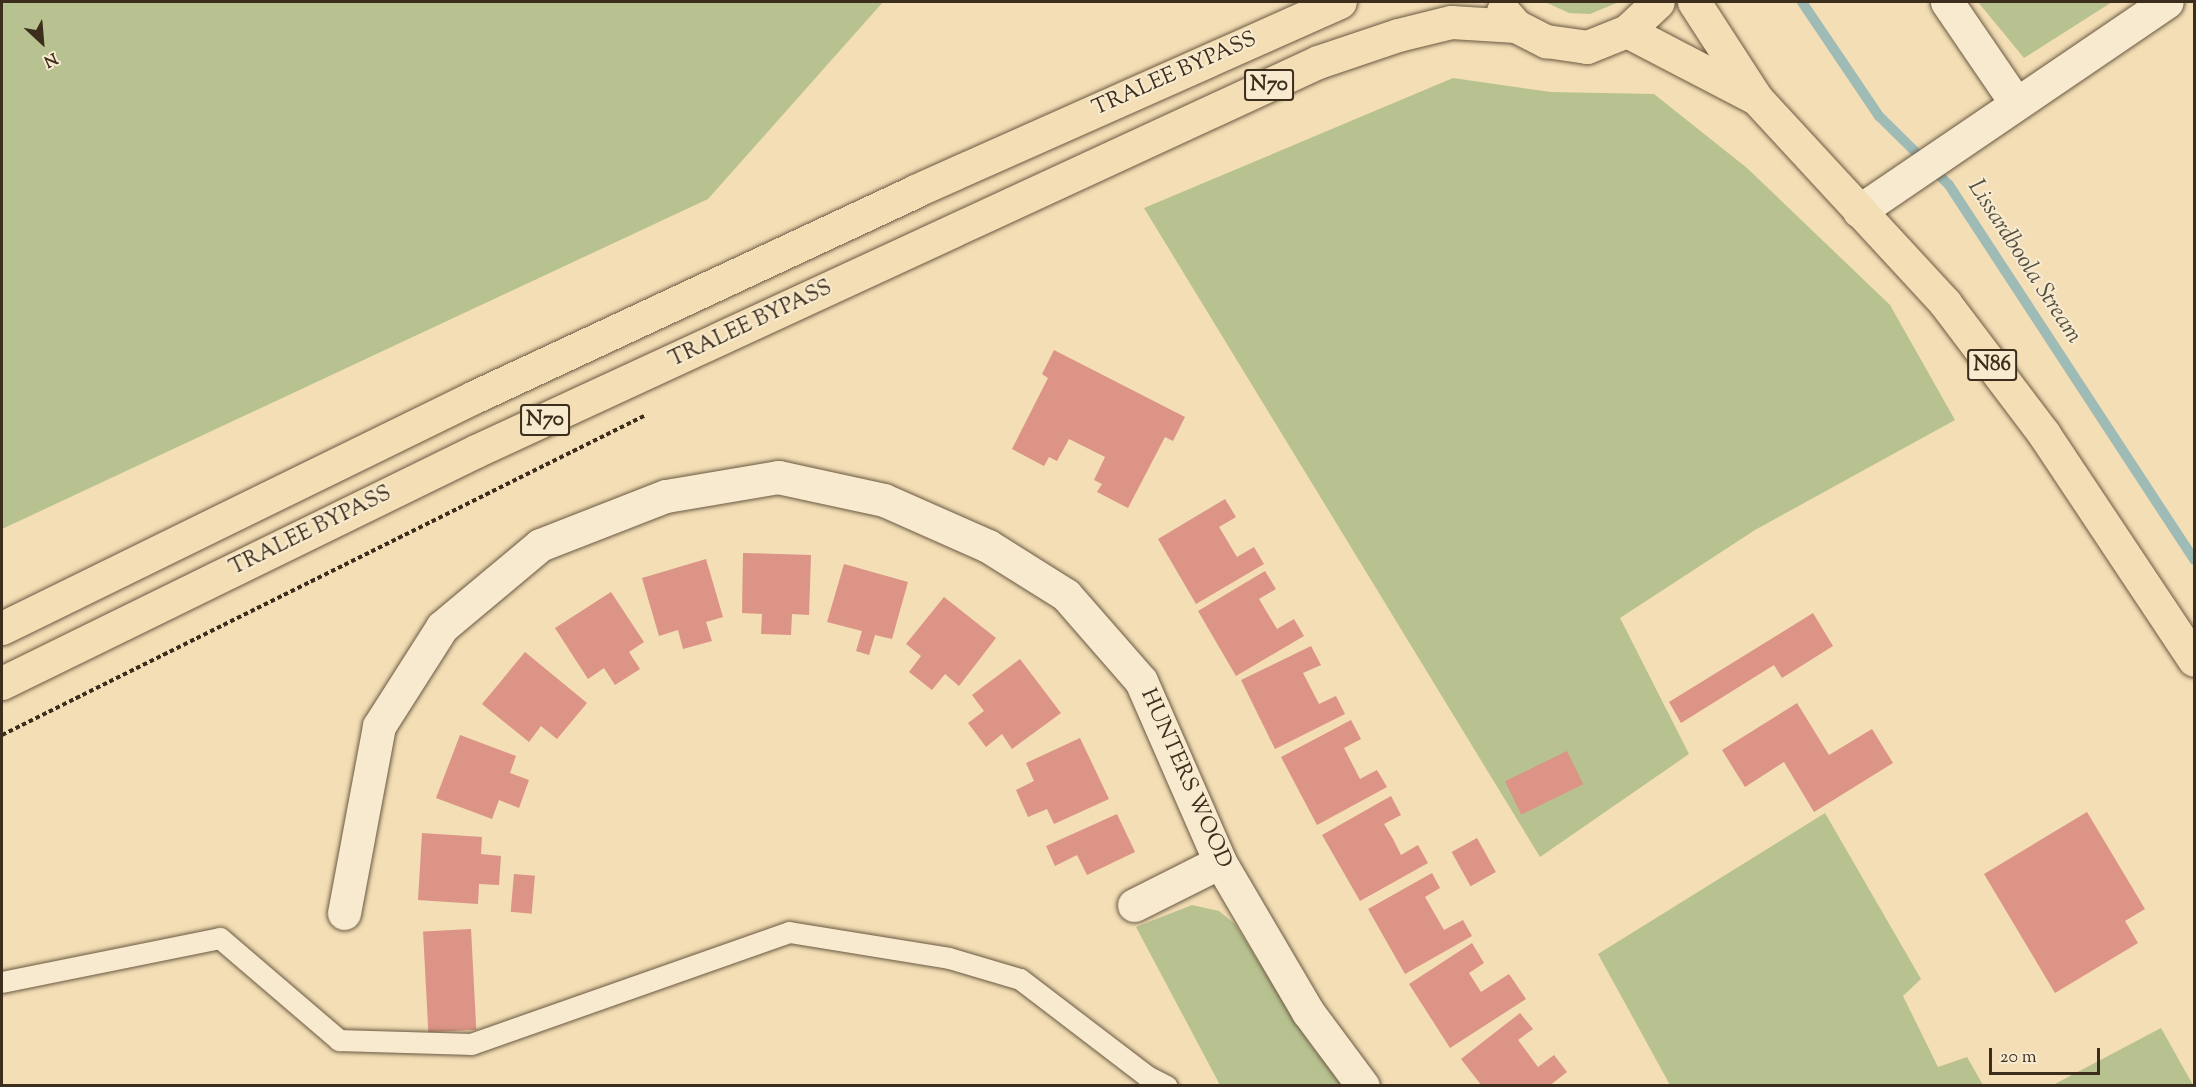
<!DOCTYPE html>
<style>
body{margin:0}
#map{position:relative;width:2196px;height:1087px;overflow:hidden;background:#f3deb5;font-family:"Sorts Mill Goudy",serif}
div>[style]{position:absolute}
.green>*{inset:0;background:#b8c290}
.stream>*{height:10px;margin:-5px;padding:0 5px;transform-origin:5px;border-radius:5px;background:#9ebbb6}
.building>*{inset:0;background:#db9485;transform-origin:0 0}
.path>*{height:4px;margin-top:-2px;transform-origin:0;background:repeating-linear-gradient(90deg,#3c2d1c 0 4.5px,transparent 0 7.5px)}
.roads{filter:drop-shadow(0 0 2px #6a5942) drop-shadow(0 0 2px #6a5942)}
.service>*{height:21px;margin:-10.5px;padding:0 10.5px;transform-origin:10.5px;border-radius:10.5px;background:#f7eacf}
.minor>*{height:33px;margin:-16.5px;padding:0 16.5px;transform-origin:16.5px;border-radius:16.5px;background:#f7eacf}
.primary>*{height:33px;margin:-16.5px;padding:0 16.5px;transform-origin:16.5px;border-radius:16.5px;background:#f3deb5}
span{translate:-50% -50%;white-space:nowrap;text-align:center;line-height:1.15;-webkit-text-stroke:4.5px #f7eacf;paint-order:stroke}
.shield-label span{padding:2px 4px;background:#f7eacf;border:2px solid;border-radius:4px;-webkit-text-stroke-width:0}
.shield-label{font-size:21px;color:#3c2d1c;font-weight:700}
.street-label{font-size:22px;color:#3c2d1c}
.water-label{font-size:24px;color:#545042;font-style:italic}
.frame{position:absolute;inset:0;border:3px solid #3c2d1c;pointer-events:none}
.north{position:absolute;left:12px;top:12px;width:60px;height:60px;-webkit-text-stroke:4px #f7eacf;paint-order:stroke;rotate:154deg;font-size:16px;font-weight:700;line-height:24px;text-align:center;color:#3c2d1c}
.north::after{content:'';display:block;margin:auto;width:21px;height:27px;background:#3c2d1c;clip-path:polygon(50% 0,100% 100%,50% 72%,0 100%)}
.scale{position:absolute;left:1989px;top:1048px;width:111px;height:27px;box-sizing:border-box;border:3px solid #3c2d1c;border-top:0;padding-left:8px;font-size:18px;line-height:21px;white-space:nowrap;color:#3c2d1c;-webkit-text-stroke:4px #f7eacf;paint-order:stroke}
</style>
<div id="map">
<div class="green">
<div style="clip-path:polygon(2px 2px,883px 2px,708px 199px,2px 529px)"></div>
<div style="clip-path:polygon(1545px 2px,1619px 2px,1590px 14px,1569px 13px)"></div>
<div style="clip-path:polygon(1978px 2px,2112px 2px,2024px 58px)"></div>
<div style="clip-path:polygon(1453px 78px,1551px 92px,1654px 94px,1747px 168px,1890px 305px,1955px 420px,1755px 530px,1620px 618px,1689px 754px,1540px 857px,1144px 208px)"></div>
<div style="clip-path:polygon(1825px 813px,1921px 979px,1903px 996px,1938px 1067px,1967px 1057px,1983px 1085px,1670px 1085px,1598px 954px)"></div>
<div style="clip-path:polygon(1192px 905px,1219px 911px,1235px 924px,1312px 1047px,1344px 1085px,1220px 1085px,1136px 927px)"></div>
<div style="clip-path:polygon(2161px 1028px,2193px 1085px,2053px 1085px)"></div>
</div>
<div class="stream">
<div style="left:1802px;top:2px;width:138px;rotate:56deg"></div>
<div style="left:1879px;top:116px;width:98px;rotate:44.6deg"></div>
<div style="left:1949px;top:185px;width:448px;rotate:56.8deg"></div>
</div>
<div class="building">
<div style="clip-path:polygon(1054px 350px,1185px 417px,1173px 441px,1165px 437px,1128px 508px,1097px 492px,1102px 484px,1094px 480px,1105px 457px,1069px 439px,1057px 461px,1049px 457px,1044px 466px,1012px 449px,1048px 378px,1042px 374px)"></div>
<div style="clip-path:polygon(1225px 499px,1236px 517px,1219px 527px,1237px 557px,1254px 547px,1264px 564px,1196px 604px,1158px 539px)"></div>
<div style="clip-path:polygon(743px 553px,811px 555px,809px 615px,792px 614px,791px 635px,761px 634px,762px 614px,742px 613px)"></div>
<div style="clip-path:polygon(706px 559px,723px 617px,706px 622px,712px 641px,683px 649px,678px 630px,659px 636px,642px 578px)"></div>
<div style="clip-path:polygon(844px 564px,908px 582px,892px 639px,875px 635px,869px 655px,856px 651px,862px 631px,827px 622px)"></div>
<div style="clip-path:polygon(1265px 571px,1276px 589px,1259px 599px,1277px 629px,1294px 619px,1304px 636px,1236px 676px,1198px 611px)"></div>
<div style="clip-path:polygon(611px 592px,644px 642px,629px 652px,640px 669px,615px 685px,604px 668px,588px 679px,555px 628px)"></div>
<div style="clip-path:polygon(944px 597px,996px 638px,959px 686px,945px 674px,932px 690px,909px 672px,921px 656px,906px 644px)"></div>
<div style="clip-path:polygon(1813px 613px,1833px 646px,1782px 678px,1774px 665px,1681px 723px,1669px 702px)"></div>
<div style="clip-path:polygon(1311px 646px,1321px 665px,1303px 673px,1319px 704px,1336px 696px,1345px 714px,1275px 749px,1241px 680px)"></div>
<div style="clip-path:polygon(525px 652px,587px 703px,557px 739px,541px 726px,529px 742px,482px 704px)"></div>
<div style="clip-path:polygon(1020px 659px,1061px 713px,1012px 749px,1002px 734px,986px 747px,968px 723px,984px 711px,972px 695px)"></div>
<div style="clip-path:polygon(1797px 703px,1829px 755px,1872px 729px,1893px 763px,1814px 812px,1784px 762px,1745px 787px,1722px 750px)"></div>
<div style="clip-path:polygon(1351px 720px,1361px 739px,1344px 748px,1360px 779px,1377px 770px,1387px 787px,1317px 825px,1281px 757px)"></div>
<div style="clip-path:polygon(460px 735px,516px 756px,510px 773px,529px 780px,519px 808px,499px 800px,492px 819px,436px 798px)"></div>
<div style="clip-path:polygon(1080px 738px,1109px 799px,1054px 824px,1047px 809px,1028px 817px,1016px 790px,1034px 781px,1026px 763px)"></div>
<div style="left:1567px;top:751px;width:37px;height:69px;rotate:64deg"></div>
<div style="clip-path:polygon(1391px 796px,1401px 815px,1384px 824px,1393px 839px,1401px 855px,1418px 845px,1428px 863px,1360px 901px,1322px 835px)"></div>
<div style="clip-path:polygon(2087px 812px,2145px 909px,2125px 921px,2138px 943px,2055px 993px,1984px 874px)"></div>
<div style="clip-path:polygon(1117px 814px,1135px 852px,1087px 875px,1077px 855px,1055px 866px,1046px 846px)"></div>
<div style="clip-path:polygon(422px 833px,482px 837px,481px 854px,501px 856px,499px 885px,479px 884px,478px 904px,418px 900px)"></div>
<div style="left:1477px;top:838px;width:39px;height:29px;rotate:61deg"></div>
<div style="clip-path:polygon(1432px 873px,1440px 888px,1425px 897px,1444px 930px,1463px 920px,1472px 936px,1405px 974px,1368px 909px)"></div>
<div style="left:514px;top:874px;width:21px;height:38px;rotate:5deg"></div>
<div style="left:471px;top:929px;width:101px;height:48px;rotate:87deg"></div>
<div style="clip-path:polygon(1472px 943px,1484px 963px,1469px 973px,1481px 992px,1509px 974px,1526px 999px,1450px 1048px,1409px 984px)"></div>
<div style="clip-path:polygon(1520px 1013px,1533px 1029px,1518px 1040px,1538px 1067px,1554px 1055px,1567px 1072px,1549px 1086px,1482px 1086px,1461px 1059px)"></div>
</div>
<div class="path">
<div style="left:2px;top:735px;width:719px;rotate:-26.42deg"></div>
</div>
<div class="roads">
<div class="service">
<div style="left:2px;top:982px;width:222px;rotate:-11.4deg"></div>
<div style="left:220px;top:938px;width:157px;rotate:40.6deg"></div>
<div style="left:339px;top:1040px;width:132px;rotate:1.7deg"></div>
<div style="left:471px;top:1044px;width:337px;rotate:-19.4deg"></div>
<div style="left:789px;top:932px;width:162px;rotate:9.2deg"></div>
<div style="left:949px;top:958px;width:74px;rotate:16.5deg"></div>
<div style="left:1020px;top:979px;width:160px;rotate:37.4deg"></div>
<div style="left:1147px;top:1076px;width:22px;rotate:27deg"></div>
</div>
<div class="minor">
<div style="left:1947px;top:2px;width:122px;rotate:55.7deg"></div>
<div style="left:1859px;top:211px;width:372px;rotate:-34.2deg"></div>
<div style="left:1134px;top:905px;width:96px;rotate:-26.6deg"></div>
<div style="left:344px;top:913px;width:190px;rotate:-79.4deg"></div>
<div style="left:379px;top:726px;width:117px;rotate:-57.5deg"></div>
<div style="left:442px;top:627px;width:128px;rotate:-39.9deg"></div>
<div style="left:540px;top:545px;width:135px;rotate:-21.3deg"></div>
<div style="left:666px;top:496px;width:114px;rotate:-9.6deg"></div>
<div style="left:778px;top:477px;width:108px;rotate:12.2deg"></div>
<div style="left:884px;top:500px;width:114px;rotate:23.9deg"></div>
<div style="left:988px;top:546px;width:92px;rotate:32.1deg"></div>
<div style="left:1066px;top:595px;width:114px;rotate:48.9deg"></div>
<div style="left:1141px;top:681px;width:197px;rotate:66.4deg"></div>
<div style="left:1220px;top:862px;width:174px;rotate:59.6deg"></div>
<div style="left:1308px;top:1012px;width:92px;rotate:53.4deg"></div>
</div>
<div class="primary">
<div style="left:1694px;top:2px;width:114px;rotate:57.1deg"></div>
<div style="left:1756px;top:98px;width:279px;rotate:47.3deg"></div>
<div style="left:1945px;top:303px;width:164px;rotate:52.9deg"></div>
<div style="left:2044px;top:434px;width:271px;rotate:56.4deg"></div>
<div style="left:1503px;top:11px;width:20px;rotate:49deg"></div>
<div style="left:1516px;top:26px;width:34px;rotate:27deg"></div>
<div style="left:1546px;top:41px;width:41px;rotate:8.3deg"></div>
<div style="left:1587px;top:47px;width:43px;rotate:-21.8deg"></div>
<div style="left:1627px;top:31px;width:42px;rotate:-43.1deg"></div>
<div style="left:1627px;top:31px;width:143px;rotate:27.5deg"></div>
<div style="left:2px;top:628px;width:525px;rotate:-26.08deg"></div>
<div style="left:474px;top:397px;width:487px;rotate:-25deg"></div>
<div style="left:915px;top:191px;width:465px;rotate:-24deg"></div>
<div style="left:2px;top:683px;width:528px;rotate:-26.08deg"></div>
<div style="left:476px;top:451px;width:928px;rotate:-24.8deg"></div>
<div style="left:1318px;top:62px;width:84px;rotate:-18.6deg"></div>
<div style="left:1398px;top:35px;width:55px;rotate:-13.8deg"></div>
<div style="left:1451px;top:22px;width:65px;rotate:3.5deg"></div>
</div>
</div>
<div class="shield-label">
<span style="left:1269px;top:85px">N70</span>
<span style="left:1992px;top:365px">N86</span>
<span style="left:545px;top:420px">N70</span>
</div>
<div class="street-label">
<span style="left:1175px;top:75px;rotate:-24deg">TRALEE BYPASS</span>
<span style="left:751px;top:325px;rotate:-25deg">TRALEE BYPASS</span>
<span style="left:311px;top:532px;rotate:-26deg">TRALEE BYPASS</span>
<span style="left:1185px;top:779px;rotate:66deg">HUNTERS WOOD</span>
</div>
<div class="water-label">
<span style="left:2024px;top:262px;rotate:57deg">Lissardboola Stream</span>
</div>
<div class="frame"></div>
<div class="north">N</div>
<div class="scale">20 m</div>
</div>
